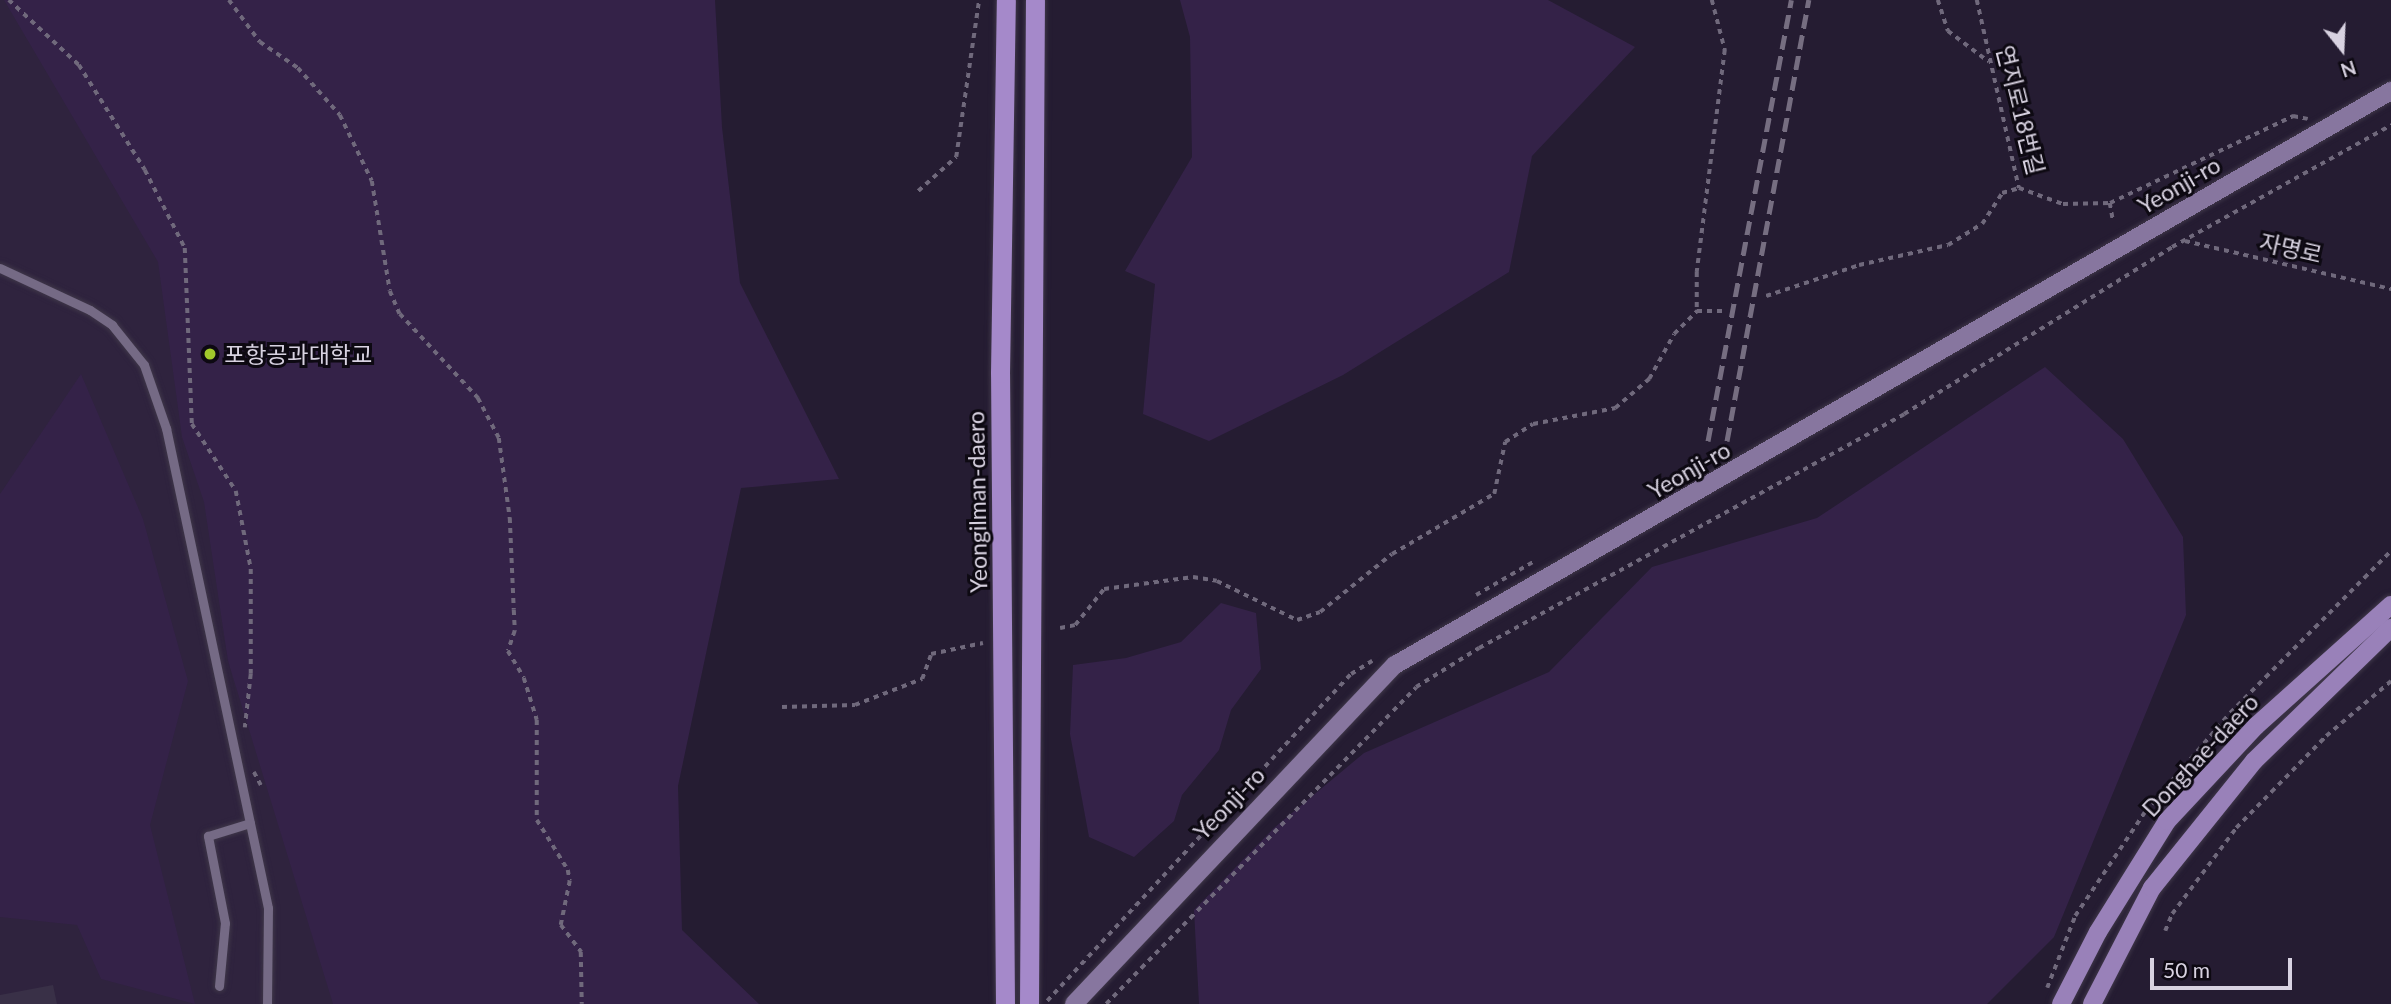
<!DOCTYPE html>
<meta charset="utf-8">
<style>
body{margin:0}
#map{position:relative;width:2391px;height:1004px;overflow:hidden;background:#251c32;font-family:Lato,"Noto Sans KR",sans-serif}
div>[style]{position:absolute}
.built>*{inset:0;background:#2f233e}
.green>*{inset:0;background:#342248}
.building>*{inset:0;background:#393047}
.path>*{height:3.5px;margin-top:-1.75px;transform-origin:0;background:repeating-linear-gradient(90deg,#70697c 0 5px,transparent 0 10px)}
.roads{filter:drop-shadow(0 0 2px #3f3749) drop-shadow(0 0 2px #3f3749)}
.service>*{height:9px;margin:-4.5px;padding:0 4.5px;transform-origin:4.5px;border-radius:4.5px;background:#756a85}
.secondary>*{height:18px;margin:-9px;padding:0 9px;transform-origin:9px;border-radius:9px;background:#87769f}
.primary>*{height:18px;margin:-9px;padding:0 9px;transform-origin:9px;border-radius:9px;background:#9981b9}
.trunk>*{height:19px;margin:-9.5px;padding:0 9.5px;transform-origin:9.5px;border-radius:9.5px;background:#a589ca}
.rail>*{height:5px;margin-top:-2.5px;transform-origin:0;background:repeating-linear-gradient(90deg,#766e81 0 14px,transparent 0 21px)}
.dots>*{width:19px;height:19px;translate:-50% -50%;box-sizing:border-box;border:4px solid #0d0912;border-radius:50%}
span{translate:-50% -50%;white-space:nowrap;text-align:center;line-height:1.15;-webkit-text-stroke:6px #0d0912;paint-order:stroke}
.street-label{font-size:23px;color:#d8d2e1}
.poi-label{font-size:23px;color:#d8d2e1}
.left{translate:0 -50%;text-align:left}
.north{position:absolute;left:2307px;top:14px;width:70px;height:70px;-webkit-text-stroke:5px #0d0912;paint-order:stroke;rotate:162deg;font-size:19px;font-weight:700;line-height:28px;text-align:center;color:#d8d2e1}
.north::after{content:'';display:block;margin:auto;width:24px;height:32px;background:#d8d2e1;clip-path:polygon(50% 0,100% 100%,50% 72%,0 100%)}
.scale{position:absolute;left:2150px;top:958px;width:142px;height:32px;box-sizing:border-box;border:4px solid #d8d2e1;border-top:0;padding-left:9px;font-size:21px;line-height:24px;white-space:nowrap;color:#d8d2e1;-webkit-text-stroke:5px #0d0912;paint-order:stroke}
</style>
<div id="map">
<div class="built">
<div style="clip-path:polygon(0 0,328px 0,438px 1004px,0 1004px)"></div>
</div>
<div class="green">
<div style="clip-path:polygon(4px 0,715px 0,722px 127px,740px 283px,839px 479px,741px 488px,678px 786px,682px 930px,759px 1004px,333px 1004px,228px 661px,204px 502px,182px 437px,158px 262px)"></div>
<div style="clip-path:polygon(1180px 0,1548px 0,1635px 47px,1532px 156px,1509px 272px,1343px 375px,1209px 441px,1143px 414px,1155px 284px,1125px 271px,1192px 157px,1190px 37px)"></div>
<div style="clip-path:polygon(2045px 367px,2123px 439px,2183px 537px,2186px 615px,2054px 937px,1987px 1004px,1199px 1004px,1194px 910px,1274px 828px,1364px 753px,1549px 672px,1652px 567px,1817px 518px)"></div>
<div style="clip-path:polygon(81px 374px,143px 519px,188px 681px,150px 825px,195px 1004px,101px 979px,77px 925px,0 917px,0 494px)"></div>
<div style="clip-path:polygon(1221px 603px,1256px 613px,1261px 669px,1231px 710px,1219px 750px,1182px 795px,1174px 821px,1134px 857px,1089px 837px,1070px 734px,1073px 665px,1126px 658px,1181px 642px)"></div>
</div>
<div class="building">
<div style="clip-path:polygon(53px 985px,57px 1004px,0 1004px,0 995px)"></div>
</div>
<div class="path">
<div style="left:9px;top:0;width:96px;rotate:42.9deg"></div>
<div style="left:79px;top:65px;width:124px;rotate:57.8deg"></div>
<div style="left:145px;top:170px;width:88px;rotate:62.9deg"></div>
<div style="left:185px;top:248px;width:176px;rotate:87.7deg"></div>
<div style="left:192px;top:424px;width:80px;rotate:56.7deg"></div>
<div style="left:236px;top:491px;width:79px;rotate:79.1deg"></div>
<div style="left:251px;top:569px;width:105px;rotate:90deg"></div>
<div style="left:251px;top:674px;width:54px;rotate:96.3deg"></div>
<div style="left:229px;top:0;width:52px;rotate:53.6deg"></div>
<div style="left:260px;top:42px;width:46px;rotate:34.4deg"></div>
<div style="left:298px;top:68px;width:63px;rotate:48.2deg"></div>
<div style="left:340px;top:115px;width:73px;rotate:64.1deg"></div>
<div style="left:372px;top:181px;width:111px;rotate:80.7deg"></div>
<div style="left:390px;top:291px;width:25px;rotate:67deg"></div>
<div style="left:400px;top:314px;width:115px;rotate:47.1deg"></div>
<div style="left:478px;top:398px;width:45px;rotate:62.3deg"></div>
<div style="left:499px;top:438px;width:81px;rotate:82.2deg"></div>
<div style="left:510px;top:518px;width:92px;rotate:87.5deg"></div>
<div style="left:514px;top:610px;width:21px;rotate:87deg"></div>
<div style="left:515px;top:631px;width:21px;rotate:109deg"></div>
<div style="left:508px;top:651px;width:31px;rotate:59deg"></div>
<div style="left:524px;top:678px;width:44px;rotate:72.8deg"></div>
<div style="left:537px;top:720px;width:100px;rotate:90deg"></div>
<div style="left:537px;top:820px;width:59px;rotate:58.2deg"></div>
<div style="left:568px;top:870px;width:11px;rotate:80deg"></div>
<div style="left:570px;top:881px;width:45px;rotate:101.6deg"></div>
<div style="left:561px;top:925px;width:34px;rotate:53deg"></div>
<div style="left:581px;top:952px;width:52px;rotate:88.9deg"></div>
<div style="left:1712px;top:0;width:52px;rotate:75.4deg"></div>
<div style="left:1725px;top:50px;width:224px;rotate:97.2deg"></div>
<div style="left:1697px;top:272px;width:39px;rotate:90deg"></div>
<div style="left:1697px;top:311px;width:29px"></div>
<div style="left:1938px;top:0;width:33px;rotate:72deg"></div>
<div style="left:1948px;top:31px;width:51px;rotate:37.1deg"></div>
<div style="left:1977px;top:0;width:193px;rotate:77.4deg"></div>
<div style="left:2019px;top:188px;width:47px;rotate:20deg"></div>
<div style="left:2063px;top:204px;width:47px;rotate:-1.2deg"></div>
<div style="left:2110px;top:203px;width:203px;rotate:-25.4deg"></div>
<div style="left:2293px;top:116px;width:15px;rotate:11deg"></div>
<div style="left:918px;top:191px;width:51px;rotate:-41.8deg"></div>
<div style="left:956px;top:157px;width:159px;rotate:-81.7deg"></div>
<div style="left:2110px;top:203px;width:17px;rotate:80deg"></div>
<div style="left:2185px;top:241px;width:212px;rotate:13.1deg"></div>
<div style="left:1766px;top:296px;width:98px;rotate:-18.4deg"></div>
<div style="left:1859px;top:265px;width:91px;rotate:-12.7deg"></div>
<div style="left:1948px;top:245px;width:40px;rotate:-32deg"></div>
<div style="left:1982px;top:224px;width:37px;rotate:-57deg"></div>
<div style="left:2002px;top:193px;width:18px;rotate:-16deg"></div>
<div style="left:1476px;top:595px;width:66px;rotate:-30.1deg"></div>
<div style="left:1060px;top:628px;width:15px;rotate:-11deg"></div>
<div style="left:1075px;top:625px;width:46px;rotate:-51.1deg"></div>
<div style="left:1104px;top:589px;width:90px;rotate:-7.7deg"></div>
<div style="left:1193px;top:577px;width:24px;rotate:9deg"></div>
<div style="left:1217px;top:581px;width:89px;rotate:26deg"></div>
<div style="left:1297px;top:620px;width:24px;rotate:-19deg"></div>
<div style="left:1320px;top:612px;width:92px;rotate:-38.9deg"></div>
<div style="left:1392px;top:554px;width:118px;rotate:-30.5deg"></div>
<div style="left:1494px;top:494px;width:53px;rotate:-78.1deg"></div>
<div style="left:1505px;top:442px;width:33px;rotate:-33deg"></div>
<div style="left:1533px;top:424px;width:84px;rotate:-11deg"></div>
<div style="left:1615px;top:408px;width:45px;rotate:-40.5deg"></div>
<div style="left:1649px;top:379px;width:51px;rotate:-60.9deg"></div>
<div style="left:1674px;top:334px;width:33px;rotate:-45deg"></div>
<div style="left:782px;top:707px;width:73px;rotate:-1.6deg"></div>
<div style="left:855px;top:705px;width:72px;rotate:-21.2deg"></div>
<div style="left:922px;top:679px;width:27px;rotate:-70deg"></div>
<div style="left:931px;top:654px;width:53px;rotate:-11.9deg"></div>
<div style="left:254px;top:772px;width:15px;rotate:62deg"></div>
<div style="left:2165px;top:931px;width:18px;rotate:-68deg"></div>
<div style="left:2172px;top:914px;width:107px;rotate:-53.3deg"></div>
<div style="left:2236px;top:828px;width:129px;rotate:-45.6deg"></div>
<div style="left:2326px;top:736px;width:85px;rotate:-40.2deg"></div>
<div style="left:2047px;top:988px;width:77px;rotate:-68.7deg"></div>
<div style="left:2075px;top:916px;width:125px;rotate:-56.1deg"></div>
<div style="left:2145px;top:812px;width:130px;rotate:-49.4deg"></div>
<div style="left:2230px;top:713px;width:228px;rotate:-45.2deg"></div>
<div style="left:1047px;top:1001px;width:446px;rotate:-47.1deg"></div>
<div style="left:1351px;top:674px;width:25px;rotate:-32deg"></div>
<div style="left:1106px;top:1004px;width:443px;rotate:-45.6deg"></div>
<div style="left:1416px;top:687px;width:74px;rotate:-31.8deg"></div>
<div style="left:1479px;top:648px;width:485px;rotate:-28.8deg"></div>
<div style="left:1904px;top:414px;width:316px;rotate:-31.9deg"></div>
<div style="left:2172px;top:247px;width:251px;rotate:-29.1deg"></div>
</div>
<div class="roads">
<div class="service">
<div style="left:0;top:268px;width:99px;rotate:25deg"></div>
<div style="left:90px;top:310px;width:27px;rotate:34deg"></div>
<div style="left:112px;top:325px;width:51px;rotate:51.3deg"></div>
<div style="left:144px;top:365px;width:67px;rotate:70.8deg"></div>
<div style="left:166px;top:428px;width:491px;rotate:78deg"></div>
<div style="left:268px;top:908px;width:96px;rotate:90.6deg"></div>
<div style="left:219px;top:986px;width:63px;rotate:-84.6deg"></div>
<div style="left:225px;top:923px;width:89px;rotate:-101.1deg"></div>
<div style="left:208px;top:836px;width:44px;rotate:-17.2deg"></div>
</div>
<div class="secondary">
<div style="left:1074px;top:1004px;width:467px;rotate:-46.6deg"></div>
<div style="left:1395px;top:665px;width:1150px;rotate:-29.96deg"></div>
</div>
<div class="primary">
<div style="left:2061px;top:1004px;width:81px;rotate:-62.8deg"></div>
<div style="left:2098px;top:932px;width:131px;rotate:-58.1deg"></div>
<div style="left:2167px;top:821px;width:130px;rotate:-46.9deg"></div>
<div style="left:2256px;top:726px;width:181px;rotate:-41.9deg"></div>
<div style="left:2092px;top:1004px;width:131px;rotate:-62.7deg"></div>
<div style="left:2152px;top:888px;width:163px;rotate:-51.2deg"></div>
<div style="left:2254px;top:761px;width:191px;rotate:-44.2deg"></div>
</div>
<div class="trunk">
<div style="left:1005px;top:1004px;width:631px;rotate:-90.45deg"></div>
<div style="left:1000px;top:373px;width:373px;rotate:-89.1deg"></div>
<div style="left:1029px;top:1004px;width:1004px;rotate:-89.66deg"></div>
</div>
</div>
<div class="rail">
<div style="left:1708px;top:441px;width:449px;rotate:-79.3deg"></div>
<div style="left:1727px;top:441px;width:449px;rotate:-79.5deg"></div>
</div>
<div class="dots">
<div style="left:210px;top:354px;background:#a1c92b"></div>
</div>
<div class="street-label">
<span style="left:2021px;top:110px;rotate:76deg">연지로18번길</span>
<span style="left:2179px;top:185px;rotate:-30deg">Yeonji-ro</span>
<span style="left:2291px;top:248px;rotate:13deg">자명로</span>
<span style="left:1689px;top:470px;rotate:-30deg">Yeonji-ro</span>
<span style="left:977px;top:502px;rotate:-91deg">Yeongilman-daero</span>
<span style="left:2200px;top:755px;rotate:-47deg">Donghae-daero</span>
<span style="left:1229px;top:803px;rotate:-46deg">Yeonji-ro</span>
</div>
<div class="poi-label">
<span class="left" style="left:224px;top:354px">포항공과대학교</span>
</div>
<div class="north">N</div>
<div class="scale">50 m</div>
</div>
